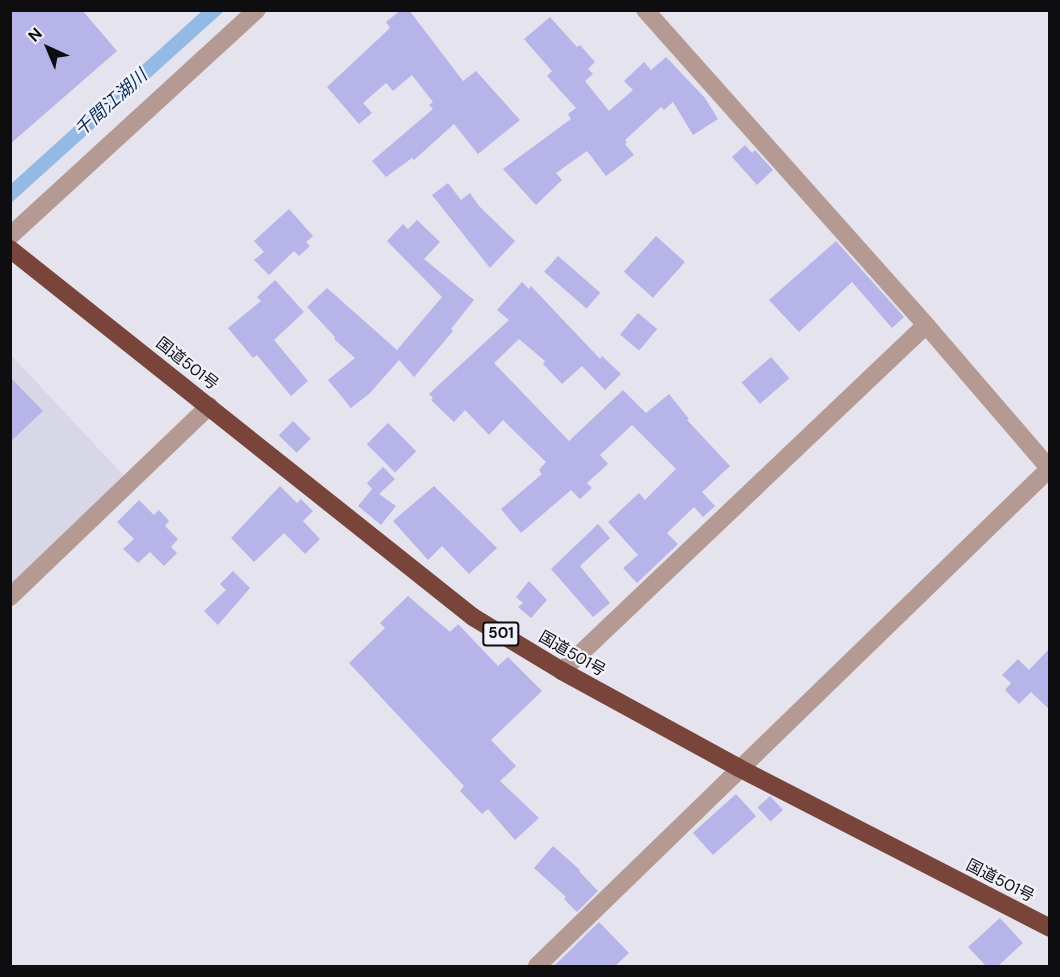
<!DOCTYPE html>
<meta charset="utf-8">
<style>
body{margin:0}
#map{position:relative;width:1060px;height:977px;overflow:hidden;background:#e4e3ee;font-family:"DM Sans","Noto Sans JP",sans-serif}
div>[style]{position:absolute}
.built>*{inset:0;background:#d7d7e8}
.water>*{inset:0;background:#93b9e5}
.building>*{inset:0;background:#b7b4e9;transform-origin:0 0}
.minor>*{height:18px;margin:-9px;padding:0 9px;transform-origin:9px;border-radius:9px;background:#b59a93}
.highway>*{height:18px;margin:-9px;padding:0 9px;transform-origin:9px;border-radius:9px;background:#794439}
span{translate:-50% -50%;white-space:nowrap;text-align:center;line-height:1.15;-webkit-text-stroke:4.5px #f1f1fb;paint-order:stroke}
.shield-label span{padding:2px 4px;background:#f1f1fb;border:2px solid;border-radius:4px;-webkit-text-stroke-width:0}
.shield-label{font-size:15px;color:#0e0e11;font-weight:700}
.street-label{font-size:16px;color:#0e0e11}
.water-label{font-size:18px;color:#062d56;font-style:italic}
.frame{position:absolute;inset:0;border:12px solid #0e0e11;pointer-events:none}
.north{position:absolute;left:18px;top:18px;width:60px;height:60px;-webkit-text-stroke:4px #f1f1fb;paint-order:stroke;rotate:316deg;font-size:16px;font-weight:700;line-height:24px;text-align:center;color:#0e0e11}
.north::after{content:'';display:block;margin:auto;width:21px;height:27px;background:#0e0e11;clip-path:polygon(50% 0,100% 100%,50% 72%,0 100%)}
</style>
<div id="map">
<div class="built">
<div style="clip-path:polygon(11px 355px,126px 478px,11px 588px)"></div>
</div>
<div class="water">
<div style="clip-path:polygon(202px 11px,224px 11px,11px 203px,11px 184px)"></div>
</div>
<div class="building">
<div style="clip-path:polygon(10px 10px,82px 10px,117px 51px,10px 144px)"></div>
<div style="clip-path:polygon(401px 10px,409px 10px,463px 81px,476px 71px,520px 120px,478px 154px,454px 124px,414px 160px,412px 158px,386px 177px,372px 161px,433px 109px,429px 105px,433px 102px,412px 75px,393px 91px,386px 83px,363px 103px,372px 113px,359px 124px,327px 87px,390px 28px,386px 22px)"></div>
<div style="clip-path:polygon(550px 17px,577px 47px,580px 45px,595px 62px,588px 69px,593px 74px,585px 81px,609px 111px,633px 90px,624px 81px,644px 62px,651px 70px,666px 57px,705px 98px,718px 119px,693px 135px,673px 102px,664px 110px,661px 107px,625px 140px,627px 142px,625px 144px,634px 155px,606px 176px,587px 151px,556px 173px,562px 180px,536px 205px,503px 169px,571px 119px,568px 114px,576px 108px,547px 76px,552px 71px,524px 39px)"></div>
<div style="clip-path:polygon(745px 145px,752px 153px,755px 150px,773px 170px,757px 185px,732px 157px)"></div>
<div style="clip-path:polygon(448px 183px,461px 200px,470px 193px,479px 206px,515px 241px,490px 268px,432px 195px)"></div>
<div style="clip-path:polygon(289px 209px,313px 236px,306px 242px,310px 246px,299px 256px,294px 251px,269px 275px,254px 260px,264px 252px,254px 241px)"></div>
<div style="clip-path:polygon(417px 220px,440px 242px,424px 259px,474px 300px,451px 329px,453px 331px,414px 377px,399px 360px,370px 393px,351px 408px,328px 380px,355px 358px,334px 339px,335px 337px,307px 307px,327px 288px,397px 350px,442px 297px,387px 241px,403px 224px,408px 229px)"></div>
<div style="left:656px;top:236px;width:39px;height:48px;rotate:42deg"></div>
<div style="clip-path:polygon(836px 241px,904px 317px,892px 328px,852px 282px,799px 332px,769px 300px)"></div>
<div style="left:558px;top:256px;width:56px;height:21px;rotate:41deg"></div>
<div style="clip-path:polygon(275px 280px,304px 312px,274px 340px,308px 381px,291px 396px,257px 355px,253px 358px,228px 328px,261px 301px,257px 297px)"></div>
<div style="clip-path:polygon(522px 282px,529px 289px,531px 286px,600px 359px,602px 356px,621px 374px,605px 390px,582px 366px,562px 384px,543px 364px,545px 361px,519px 339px,494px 363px,569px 441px,623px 390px,646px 413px,669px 394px,689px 419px,687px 420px,730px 466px,702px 492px,715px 506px,703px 517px,694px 507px,667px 533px,678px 544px,637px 583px,623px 568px,638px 555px,608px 522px,639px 493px,645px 500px,676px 469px,632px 425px,600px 455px,608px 464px,587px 483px,592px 488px,580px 499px,571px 490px,521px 533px,501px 509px,542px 474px,539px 470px,546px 462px,503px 420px,489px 435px,465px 410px,454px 422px,431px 400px,433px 398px,429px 394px,509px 320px,497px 310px)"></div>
<div style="left:638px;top:313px;width:25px;height:28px;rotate:40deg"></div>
<div style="left:771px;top:357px;width:28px;height:39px;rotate:49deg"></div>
<div style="clip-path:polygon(10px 377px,43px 411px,10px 442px)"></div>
<div style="left:293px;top:421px;width:25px;height:20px;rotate:45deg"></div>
<div style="left:388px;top:423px;width:40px;height:30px;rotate:45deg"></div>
<div style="clip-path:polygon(383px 467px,395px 479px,379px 494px,396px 506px,381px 525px,358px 506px,372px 489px,367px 483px)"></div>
<div style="clip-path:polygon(280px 486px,297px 503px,301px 499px,313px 511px,303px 521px,320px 539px,305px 554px,284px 533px,254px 562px,231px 538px)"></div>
<div style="clip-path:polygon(434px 486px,497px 548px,469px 574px,442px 546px,428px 560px,393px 521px)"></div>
<div style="clip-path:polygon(139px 500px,154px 515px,159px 510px,169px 521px,165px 526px,178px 539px,171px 547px,177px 553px,164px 566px,150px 552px,138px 563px,123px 549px,134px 539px,117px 522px)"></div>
<div style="clip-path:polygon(598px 524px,610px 538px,580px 566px,610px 603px,593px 617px,551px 569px)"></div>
<div style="clip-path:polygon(233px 571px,250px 588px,218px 625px,204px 611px,226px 590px,220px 584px)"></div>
<div style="clip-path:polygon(529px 581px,547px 600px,531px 618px,518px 607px,523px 603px,516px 597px)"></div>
<div style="clip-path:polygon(408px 596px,450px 632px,458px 624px,498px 666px,508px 657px,542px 691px,491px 740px,516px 766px,500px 781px,539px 818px,515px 840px,488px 809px,482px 814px,460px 791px,464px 786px,349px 663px,385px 628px,380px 623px)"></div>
<div style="clip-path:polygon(1050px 648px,1050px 710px,1031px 692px,1019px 704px,1005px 690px,1011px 683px,1002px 675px,1018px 659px,1029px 670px)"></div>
<div style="left:736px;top:794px;width:30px;height:58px;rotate:48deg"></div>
<div style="left:770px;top:796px;width:19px;height:17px;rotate:47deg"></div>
<div style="clip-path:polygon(553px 846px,580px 870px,579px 871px,598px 891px,577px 912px,564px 899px,566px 897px,534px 868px)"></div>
<div style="clip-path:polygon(1000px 918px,1023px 943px,998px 966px,986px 966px,968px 947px)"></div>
<div style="clip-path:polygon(599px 922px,629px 953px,615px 966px,554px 966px)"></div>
</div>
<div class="minor">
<div style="left:10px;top:236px;width:335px;rotate:-42.5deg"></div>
<div style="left:926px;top:325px;width:190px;rotate:49.3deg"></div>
<div style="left:10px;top:597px;width:276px;rotate:-43.8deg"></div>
<div style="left:562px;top:671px;width:502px;rotate:-43.55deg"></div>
<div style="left:926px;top:325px;width:422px;rotate:-131.7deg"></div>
<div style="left:537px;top:966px;width:714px;rotate:-44.15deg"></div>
</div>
<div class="highway">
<div style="left:10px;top:249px;width:591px;rotate:38.48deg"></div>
<div style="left:473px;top:617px;width:104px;rotate:31.2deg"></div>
<div style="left:562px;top:671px;width:202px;rotate:28.7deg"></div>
<div style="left:739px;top:768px;width:350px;rotate:27.2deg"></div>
</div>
<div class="shield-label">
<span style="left:501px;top:634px">501</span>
</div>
<div class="street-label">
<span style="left:187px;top:364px;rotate:38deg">国道501号</span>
<span style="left:572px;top:654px;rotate:30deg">国道501号</span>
<span style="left:1000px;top:881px;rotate:27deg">国道501号</span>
</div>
<div class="water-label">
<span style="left:111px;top:103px;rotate:-42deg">千間江湖川</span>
</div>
<div class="frame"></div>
<div class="north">N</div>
</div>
